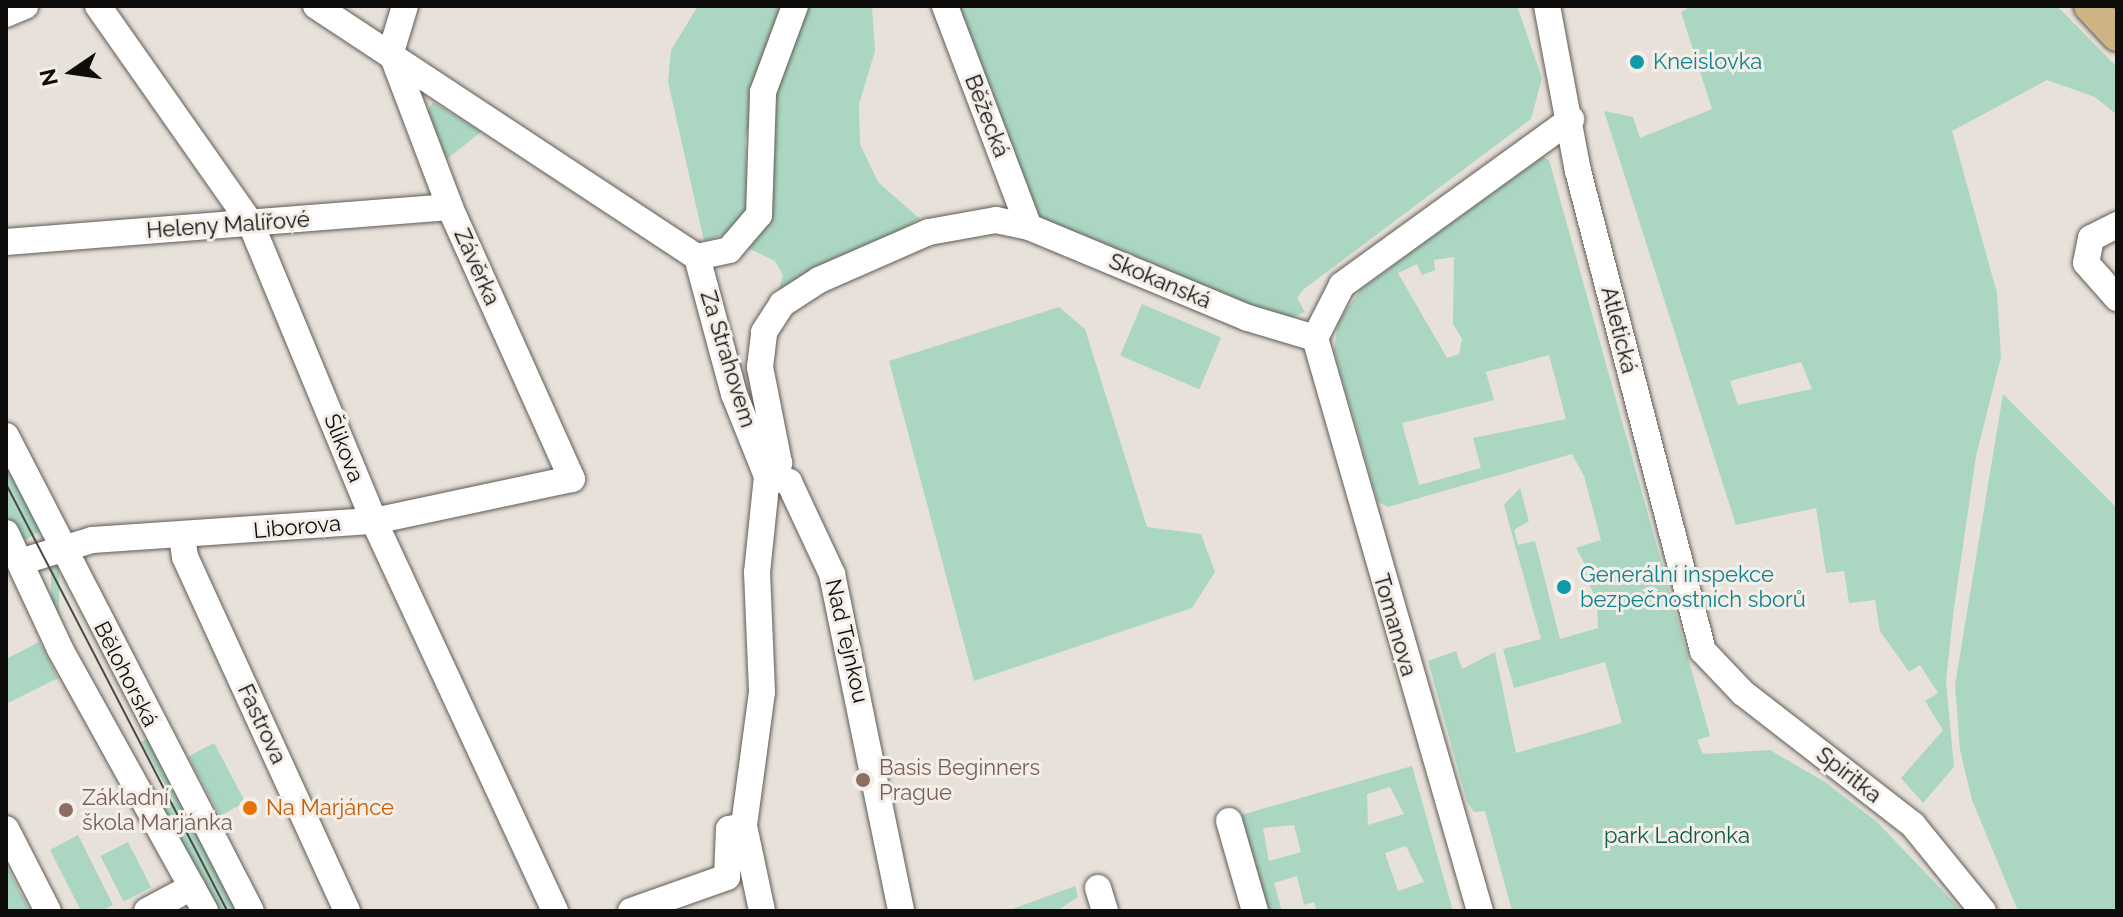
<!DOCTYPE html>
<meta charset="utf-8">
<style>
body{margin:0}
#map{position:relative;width:2123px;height:917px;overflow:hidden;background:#e7e1da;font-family:Raleway,sans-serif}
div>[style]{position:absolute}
.green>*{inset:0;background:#abd7c2;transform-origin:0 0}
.roads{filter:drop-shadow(0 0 2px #605b55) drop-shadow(0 0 2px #605b55)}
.minor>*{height:26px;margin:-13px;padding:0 13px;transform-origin:13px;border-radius:13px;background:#fff}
.major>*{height:32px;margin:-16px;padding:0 16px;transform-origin:16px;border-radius:16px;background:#ceb385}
.tram>*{height:2px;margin:-1px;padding:0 1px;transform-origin:1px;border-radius:1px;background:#4e4a47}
.dots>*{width:22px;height:22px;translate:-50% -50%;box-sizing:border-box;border:4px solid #f4eee8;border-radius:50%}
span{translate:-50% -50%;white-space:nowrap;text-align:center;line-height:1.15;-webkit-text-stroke:6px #f4eee8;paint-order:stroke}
.culture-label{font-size:22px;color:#0d838f}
.left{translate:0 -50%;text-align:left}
.street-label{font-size:22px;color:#0f0d0b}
.education-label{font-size:22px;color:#785e54}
.food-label{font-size:22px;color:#c56008}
.park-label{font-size:22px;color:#0a5b40}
.frame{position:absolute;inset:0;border:8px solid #0f0d0b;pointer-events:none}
.north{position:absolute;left:32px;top:32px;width:80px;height:80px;-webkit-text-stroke:6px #f4eee8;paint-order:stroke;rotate:257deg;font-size:22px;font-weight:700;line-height:32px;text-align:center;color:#0f0d0b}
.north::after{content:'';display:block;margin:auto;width:28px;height:36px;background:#0f0d0b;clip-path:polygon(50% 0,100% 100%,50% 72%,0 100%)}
</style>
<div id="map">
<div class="green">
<div style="clip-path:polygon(698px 6px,786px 6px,745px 139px,748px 210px,732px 232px,704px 241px,668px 82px,671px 50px)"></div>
<div style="clip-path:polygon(800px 6px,872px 6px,875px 51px,859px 104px,860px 144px,878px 182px,920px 219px,777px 296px,783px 275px,775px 261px,746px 247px,770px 81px)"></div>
<div style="clip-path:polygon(954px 6px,1517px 6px,1542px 78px,1531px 119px,1304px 289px,1297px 298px,1305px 312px,1287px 319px,1168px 278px,1035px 215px)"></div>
<div style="clip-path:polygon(evenodd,1692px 6px,2057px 6px,2117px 67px,2117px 115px,2095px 97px,2047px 80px,1952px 131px,1997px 293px,2001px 357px,1976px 456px,1953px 615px,1946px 682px,1954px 767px,1923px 803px,1901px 778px,1943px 730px,1925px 701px,1938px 693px,1920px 665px,1909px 672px,1880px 631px,1875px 600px,1849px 603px,1844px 571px,1826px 573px,1816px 508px,1736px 525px,1604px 111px,1633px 117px,1640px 138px,1712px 109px,1681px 12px,1692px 6px,1801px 362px,1812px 389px,1738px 405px,1730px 381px,1801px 362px)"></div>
<div style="clip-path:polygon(433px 102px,481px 132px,447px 159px,427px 112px)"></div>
<div style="clip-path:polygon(evenodd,1542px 157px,1549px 160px,1710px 736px,1697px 740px,1703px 754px,1770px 750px,1825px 782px,1877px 822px,1962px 911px,1512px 911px,1485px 811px,1474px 812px,1467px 802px,1428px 661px,1456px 651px,1462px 669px,1495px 652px,1516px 753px,1622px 723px,1605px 662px,1514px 688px,1503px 649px,1541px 639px,1504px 505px,1520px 488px,1529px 521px,1514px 530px,1518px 545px,1535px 541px,1560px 639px,1598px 628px,1597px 600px,1583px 572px,1588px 570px,1576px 548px,1601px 540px,1584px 476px,1572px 454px,1388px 507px,1378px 502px,1334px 350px,1338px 322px,1361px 289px,1542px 157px,1454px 257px,1453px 324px,1462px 339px,1459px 354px,1447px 358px,1398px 273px,1417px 264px,1422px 275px,1435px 270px,1434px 260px,1454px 257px,1542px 157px,1549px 355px,1566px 419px,1473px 438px,1481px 468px,1419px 485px,1402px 423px,1494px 400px,1486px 372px,1549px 355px)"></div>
<div style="left:1142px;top:304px;width:86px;height:56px;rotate:23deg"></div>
<div style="clip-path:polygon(1059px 307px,1085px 329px,1147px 527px,1201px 534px,1215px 572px,1192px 608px,974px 681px,889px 361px)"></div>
<div style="clip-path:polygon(2003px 394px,2117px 508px,2117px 911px,2018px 911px,1972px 800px,1960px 750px,1955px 685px)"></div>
<div style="clip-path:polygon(6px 457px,41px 531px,21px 542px,6px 512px)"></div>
<div style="left:51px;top:565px;width:8px;height:73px"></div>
<div style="clip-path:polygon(39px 642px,58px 678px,6px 704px,6px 659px)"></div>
<div style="clip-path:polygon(148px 738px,241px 911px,214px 911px,160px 810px,174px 802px,141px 742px)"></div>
<div style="left:214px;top:743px;width:67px;height:29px;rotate:62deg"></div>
<div style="clip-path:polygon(evenodd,1412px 766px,1453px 911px,1317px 911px,1314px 902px,1304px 905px,1297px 876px,1274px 883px,1282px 911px,1269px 911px,1241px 815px,1412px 766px,1390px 787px,1404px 814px,1368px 825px,1367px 794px,1390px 787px,1412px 766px,1294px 825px,1301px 852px,1269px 861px,1263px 828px,1294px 825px,1412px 766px,1406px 846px,1424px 882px,1398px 891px,1385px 853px,1406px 846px)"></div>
<div style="clip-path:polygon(78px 835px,113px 905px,101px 911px,81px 911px,50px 850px)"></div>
<div style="left:128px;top:842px;width:51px;height:31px;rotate:63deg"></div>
<div style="clip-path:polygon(6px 865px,30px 911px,6px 911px)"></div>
<div style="clip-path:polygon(1075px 886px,1078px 897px,1056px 911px,1007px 911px)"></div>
</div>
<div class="roads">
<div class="minor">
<div style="left:98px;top:6px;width:266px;rotate:54.9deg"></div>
<div style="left:251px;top:224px;width:321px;rotate:67.5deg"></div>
<div style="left:374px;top:521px;width:430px;rotate:65.1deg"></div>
<div style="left:316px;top:6px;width:456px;rotate:33.4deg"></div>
<div style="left:697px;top:257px;width:142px;rotate:74.9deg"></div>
<div style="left:734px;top:394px;width:88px;rotate:68.1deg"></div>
<div style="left:767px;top:476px;width:97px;rotate:95.9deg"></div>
<div style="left:757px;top:572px;width:120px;rotate:87.6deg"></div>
<div style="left:762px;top:692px;width:135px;rotate:97.7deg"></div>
<div style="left:744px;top:826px;width:87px;rotate:78deg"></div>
<div style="left:945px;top:6px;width:236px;rotate:69.2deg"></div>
<div style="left:1547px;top:6px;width:168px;rotate:79.4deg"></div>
<div style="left:1578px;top:171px;width:496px;rotate:75.4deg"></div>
<div style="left:1703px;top:651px;width:58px;rotate:46.4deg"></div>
<div style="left:1743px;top:693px;width:215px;rotate:37.8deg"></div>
<div style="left:1913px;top:825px;width:111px;rotate:50.9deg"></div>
<div style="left:6px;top:14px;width:21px;rotate:-23deg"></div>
<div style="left:391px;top:52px;width:48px;rotate:-73.1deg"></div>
<div style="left:2117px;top:225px;width:29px;rotate:153deg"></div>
<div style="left:2091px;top:238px;width:25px;rotate:101deg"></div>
<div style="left:2086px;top:263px;width:47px;rotate:48.5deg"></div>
<div style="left:6px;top:242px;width:445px;rotate:-4.5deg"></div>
<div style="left:697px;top:257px;width:33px;rotate:-12deg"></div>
<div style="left:729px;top:250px;width:46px;rotate:-49.4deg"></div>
<div style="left:759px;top:215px;width:123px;rotate:-88.1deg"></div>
<div style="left:763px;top:92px;width:92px;rotate:-69.6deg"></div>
<div style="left:6px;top:436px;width:534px;rotate:62.72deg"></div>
<div style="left:767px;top:476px;width:18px;rotate:-47deg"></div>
<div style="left:779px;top:463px;width:98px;rotate:-101.2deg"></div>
<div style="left:760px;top:367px;width:35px;rotate:-83deg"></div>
<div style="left:764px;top:332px;width:33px;rotate:-57deg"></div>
<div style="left:782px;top:304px;width:44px;rotate:-33deg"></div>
<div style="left:819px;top:280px;width:120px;rotate:-23.6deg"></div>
<div style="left:929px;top:232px;width:68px;rotate:-10.2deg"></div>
<div style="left:996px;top:220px;width:34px;rotate:12deg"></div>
<div style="left:1029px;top:227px;width:237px;rotate:22.6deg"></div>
<div style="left:1248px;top:318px;width:70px;rotate:16.6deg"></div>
<div style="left:767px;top:476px;width:23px;rotate:15deg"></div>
<div style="left:789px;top:482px;width:102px;rotate:64.9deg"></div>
<div style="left:832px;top:574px;width:344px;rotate:78.4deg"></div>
<div style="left:6px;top:533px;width:128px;rotate:65deg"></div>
<div style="left:60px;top:649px;width:299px;rotate:61deg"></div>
<div style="left:182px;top:536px;width:21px;rotate:82deg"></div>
<div style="left:185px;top:557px;width:389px;rotate:65.4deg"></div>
<div style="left:20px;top:562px;width:75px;rotate:-17deg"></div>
<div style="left:92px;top:540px;width:283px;rotate:-3.9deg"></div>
<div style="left:374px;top:521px;width:202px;rotate:-12deg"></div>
<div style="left:572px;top:479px;width:298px;rotate:-114.2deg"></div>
<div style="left:450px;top:207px;width:166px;rotate:-110.8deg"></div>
<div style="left:1229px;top:821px;width:94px;rotate:73.9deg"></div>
<div style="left:6px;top:829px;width:92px;rotate:62.9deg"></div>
<div style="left:1098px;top:888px;width:24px;rotate:73deg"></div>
<div style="left:147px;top:911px;width:51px;rotate:-28.1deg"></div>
<div style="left:631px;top:911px;width:102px;rotate:-19.5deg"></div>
<div style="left:727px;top:877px;width:48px;rotate:-87.6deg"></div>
<div style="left:729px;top:829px;width:15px;rotate:-11deg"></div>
<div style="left:1480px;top:911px;width:596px;rotate:-106.06deg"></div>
<div style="left:1315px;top:338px;width:59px;rotate:-63deg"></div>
<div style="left:1342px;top:285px;width:283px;rotate:-35.9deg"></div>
</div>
<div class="major">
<div style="left:2090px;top:6px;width:40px;rotate:47deg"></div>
</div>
</div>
<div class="tram">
<div style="left:6px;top:484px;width:481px;rotate:62.6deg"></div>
</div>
<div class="dots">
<div style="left:1637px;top:62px;background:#0f9aa8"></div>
<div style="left:1564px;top:587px;background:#0f9aa8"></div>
<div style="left:863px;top:780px;background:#8d6e63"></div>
<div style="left:250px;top:808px;background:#e8710a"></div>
<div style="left:66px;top:810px;background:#8d6e63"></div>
</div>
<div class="culture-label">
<span class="left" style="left:1653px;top:62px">Kneislovka</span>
<span class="left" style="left:1580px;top:587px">Generální inspekce<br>bezpečnostních sborů</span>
</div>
<div class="street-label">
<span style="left:987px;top:116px;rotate:69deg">Běžecká</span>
<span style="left:228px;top:225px;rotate:-4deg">Heleny Malířové</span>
<span style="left:477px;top:267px;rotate:66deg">Závěrka</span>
<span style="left:1160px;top:281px;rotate:23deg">Skokanská</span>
<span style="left:1619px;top:330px;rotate:76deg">Atletická</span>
<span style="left:728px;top:359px;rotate:73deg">Za Strahovem</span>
<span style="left:344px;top:448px;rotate:68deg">Šlikova</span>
<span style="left:297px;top:527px;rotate:-5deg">Liborova</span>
<span style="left:1395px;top:625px;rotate:74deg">Tomanova</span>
<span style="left:847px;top:641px;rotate:77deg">Nad Tejnkou</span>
<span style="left:126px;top:674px;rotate:63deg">Bělohorská</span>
<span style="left:262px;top:724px;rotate:65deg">Fastrova</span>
<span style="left:1849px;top:775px;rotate:38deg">Spiritka</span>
</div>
<div class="education-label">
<span class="left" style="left:879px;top:780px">Basis Beginners<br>Prague</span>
<span class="left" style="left:82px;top:810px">Základní<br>škola Marjánka</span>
</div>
<div class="food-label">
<span class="left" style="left:266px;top:808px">Na Marjánce</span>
</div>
<div class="park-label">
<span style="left:1677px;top:836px">park Ladronka</span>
</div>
<div class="frame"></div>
<div class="north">N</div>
</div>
